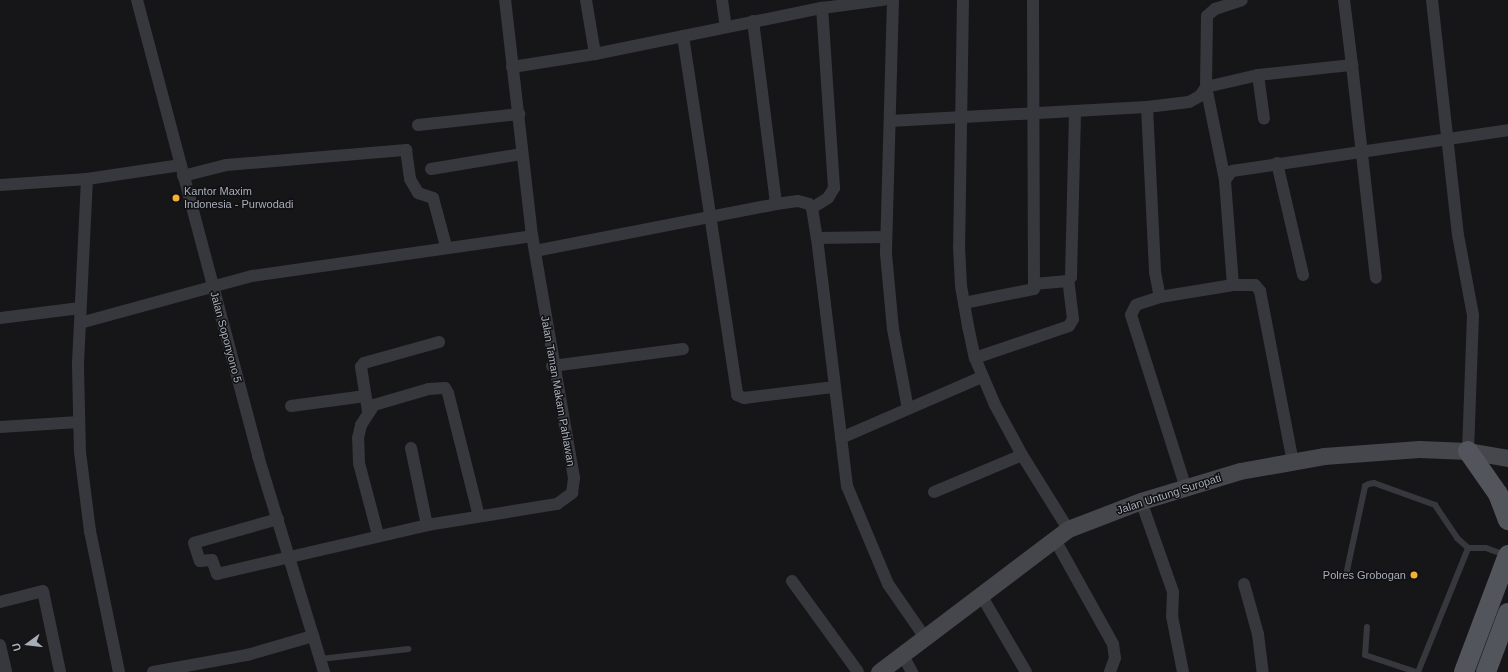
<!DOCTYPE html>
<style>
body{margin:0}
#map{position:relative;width:1508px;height:672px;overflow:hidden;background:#161618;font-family:Helvetica,sans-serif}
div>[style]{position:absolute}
.service>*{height:6px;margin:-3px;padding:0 3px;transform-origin:3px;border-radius:3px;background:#37383d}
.minor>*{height:12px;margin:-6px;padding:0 6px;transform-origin:6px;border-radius:6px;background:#37383d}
.secondary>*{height:17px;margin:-8.5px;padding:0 8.5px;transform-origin:8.5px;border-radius:8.5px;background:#45474d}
.primary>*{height:20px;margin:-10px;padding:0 10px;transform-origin:10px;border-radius:10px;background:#53555c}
.dots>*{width:11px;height:11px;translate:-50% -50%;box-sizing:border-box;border:2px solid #111113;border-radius:50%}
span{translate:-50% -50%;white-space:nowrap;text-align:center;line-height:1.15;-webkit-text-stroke:3px #111113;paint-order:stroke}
.poi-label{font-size:11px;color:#a8adb8}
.left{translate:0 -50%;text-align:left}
.right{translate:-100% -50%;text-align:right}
.street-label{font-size:11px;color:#a8adb8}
.north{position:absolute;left:8px;top:624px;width:40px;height:40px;-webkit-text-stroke:3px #111113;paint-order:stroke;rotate:255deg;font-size:11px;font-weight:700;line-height:16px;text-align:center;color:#a8adb8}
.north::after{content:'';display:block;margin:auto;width:14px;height:18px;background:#a8adb8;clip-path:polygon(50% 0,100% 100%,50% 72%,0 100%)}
</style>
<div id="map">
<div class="service">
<div style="left:1346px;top:575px;width:91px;rotate:-77.9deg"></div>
<div style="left:1365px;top:486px;width:4px;rotate:-27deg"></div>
<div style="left:1369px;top:484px;width:5px;rotate:-11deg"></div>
<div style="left:1374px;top:483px;width:65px;rotate:19.8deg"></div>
<div style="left:1435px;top:505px;width:40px;rotate:56deg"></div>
<div style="left:1457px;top:538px;width:15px;rotate:42deg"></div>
<div style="left:1367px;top:627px;width:28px;rotate:94deg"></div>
<div style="left:1365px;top:655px;width:54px;rotate:18.4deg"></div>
<div style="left:320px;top:659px;width:89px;rotate:-6.5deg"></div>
<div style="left:1418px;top:672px;width:134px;rotate:-68deg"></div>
<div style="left:1468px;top:548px;width:18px"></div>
<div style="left:1486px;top:548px;width:20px;rotate:20deg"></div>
</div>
<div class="minor">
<div style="left:137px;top:0;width:472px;rotate:75.1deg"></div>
<div style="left:258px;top:456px;width:226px;rotate:73deg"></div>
<div style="left:586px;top:0;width:55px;rotate:80.5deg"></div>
<div style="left:722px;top:0;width:27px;rotate:82deg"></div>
<div style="left:893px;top:0;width:254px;rotate:91.6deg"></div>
<div style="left:886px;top:254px;width:75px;rotate:84.7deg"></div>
<div style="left:893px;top:329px;width:81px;rotate:79.4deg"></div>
<div style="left:963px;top:0;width:246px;rotate:90.9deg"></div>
<div style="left:959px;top:246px;width:40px;rotate:87.1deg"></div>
<div style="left:961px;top:286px;width:41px;rotate:80.1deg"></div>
<div style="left:968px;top:326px;width:33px;rotate:78deg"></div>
<div style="left:975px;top:358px;width:51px;rotate:66.9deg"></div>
<div style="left:995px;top:405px;width:57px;rotate:61.6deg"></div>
<div style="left:1022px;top:455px;width:87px;rotate:58.1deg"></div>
<div style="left:1432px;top:0;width:236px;rotate:83.7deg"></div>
<div style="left:1458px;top:235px;width:81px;rotate:79.4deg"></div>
<div style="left:1473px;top:315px;width:136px;rotate:92.1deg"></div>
<div style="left:753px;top:21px;width:184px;rotate:82.8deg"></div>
<div style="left:683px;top:36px;width:363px;rotate:81.4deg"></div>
<div style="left:737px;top:395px;width:8px;rotate:23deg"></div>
<div style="left:744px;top:398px;width:91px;rotate:-7deg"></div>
<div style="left:1352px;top:65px;width:214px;rotate:83.6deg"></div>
<div style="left:512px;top:67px;width:84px;rotate:-8.9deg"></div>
<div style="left:595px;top:54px;width:232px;rotate:-11.5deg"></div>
<div style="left:822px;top:8px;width:62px;rotate:-7.5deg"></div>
<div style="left:1258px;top:75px;width:44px;rotate:82.2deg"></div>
<div style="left:1147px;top:107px;width:165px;rotate:87.2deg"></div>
<div style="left:1155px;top:272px;width:25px;rotate:79deg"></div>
<div style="left:1160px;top:297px;width:25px;rotate:162deg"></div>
<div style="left:1136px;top:305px;width:11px;rotate:117deg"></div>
<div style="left:1131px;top:315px;width:182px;rotate:72.4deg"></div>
<div style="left:890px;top:121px;width:257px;rotate:-3.1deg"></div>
<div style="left:1147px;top:107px;width:42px;rotate:-6.8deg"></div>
<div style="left:1189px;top:102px;width:13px;rotate:-29deg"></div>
<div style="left:1200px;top:96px;width:11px;rotate:-56deg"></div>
<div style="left:1206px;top:87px;width:71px;rotate:-89.2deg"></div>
<div style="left:1207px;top:16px;width:11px;rotate:-41deg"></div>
<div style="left:1215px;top:9px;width:28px;rotate:-18deg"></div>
<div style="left:418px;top:125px;width:102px;rotate:-6.2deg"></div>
<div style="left:1277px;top:163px;width:115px;rotate:76.9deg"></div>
<div style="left:431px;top:169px;width:92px;rotate:-9.4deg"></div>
<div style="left:183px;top:176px;width:44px;rotate:-14.3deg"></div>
<div style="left:226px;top:165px;width:181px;rotate:-4.8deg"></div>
<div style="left:406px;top:150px;width:29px;rotate:82deg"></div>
<div style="left:410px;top:179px;width:16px;rotate:60deg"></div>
<div style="left:418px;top:193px;width:16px;rotate:18deg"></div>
<div style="left:433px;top:198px;width:50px;rotate:74.8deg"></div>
<div style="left:87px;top:179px;width:187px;rotate:92.8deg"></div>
<div style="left:78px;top:366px;width:86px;rotate:88.7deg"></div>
<div style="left:80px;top:452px;width:80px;rotate:82.8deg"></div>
<div style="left:90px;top:531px;width:144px;rotate:78.4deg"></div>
<div style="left:1225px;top:180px;width:95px;rotate:-101.5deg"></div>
<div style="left:1206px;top:87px;width:53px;rotate:-13deg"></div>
<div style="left:1258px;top:75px;width:95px;rotate:-6.1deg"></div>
<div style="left:1352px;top:65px;width:65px;rotate:-97deg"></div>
<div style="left:0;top:185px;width:87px;rotate:-3.9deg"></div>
<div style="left:87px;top:179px;width:95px;rotate:-8.5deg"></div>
<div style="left:812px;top:208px;width:19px;rotate:-32deg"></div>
<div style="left:828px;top:198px;width:12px;rotate:-59deg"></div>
<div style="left:834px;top:188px;width:180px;rotate:-93.8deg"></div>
<div style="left:817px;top:238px;width:69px;rotate:-0.8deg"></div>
<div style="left:535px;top:251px;width:246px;rotate:-11deg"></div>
<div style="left:776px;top:204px;width:22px;rotate:-8deg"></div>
<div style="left:798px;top:201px;width:11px;rotate:15deg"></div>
<div style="left:809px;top:204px;width:5px;rotate:53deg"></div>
<div style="left:812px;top:208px;width:30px;rotate:81deg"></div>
<div style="left:817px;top:238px;width:250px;rotate:83.1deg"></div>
<div style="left:847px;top:486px;width:106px;rotate:67.3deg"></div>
<div style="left:888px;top:584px;width:63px;rotate:55.3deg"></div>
<div style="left:1034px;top:284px;width:34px;rotate:-5deg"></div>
<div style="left:1068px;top:281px;width:5px;rotate:-53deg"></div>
<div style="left:1071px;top:277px;width:165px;rotate:-88.6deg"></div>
<div style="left:1233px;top:285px;width:105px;rotate:-94.4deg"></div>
<div style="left:1225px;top:180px;width:11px;rotate:-52deg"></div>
<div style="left:1232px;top:171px;width:279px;rotate:-8.4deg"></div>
<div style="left:1160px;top:297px;width:74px;rotate:-9.3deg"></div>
<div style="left:1233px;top:285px;width:22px"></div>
<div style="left:1255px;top:285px;width:8px;rotate:50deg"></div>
<div style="left:1260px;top:291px;width:174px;rotate:79.1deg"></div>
<div style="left:964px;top:303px;width:71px;rotate:-11.3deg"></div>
<div style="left:1034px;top:289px;width:289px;rotate:-90.2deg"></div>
<div style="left:0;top:318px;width:81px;rotate:-7.1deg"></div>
<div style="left:80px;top:323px;width:178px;rotate:-15.3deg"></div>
<div style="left:252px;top:276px;width:283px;rotate:-8.1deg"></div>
<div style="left:975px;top:358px;width:99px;rotate:-18.8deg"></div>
<div style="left:1069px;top:326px;width:8px;rotate:-60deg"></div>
<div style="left:1073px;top:319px;width:38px;rotate:-97deg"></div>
<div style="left:552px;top:366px;width:132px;rotate:-7.4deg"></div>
<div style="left:291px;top:406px;width:75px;rotate:-7.7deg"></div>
<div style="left:368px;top:411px;width:45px;rotate:-99deg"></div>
<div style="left:361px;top:367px;width:5px;rotate:-53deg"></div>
<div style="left:364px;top:363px;width:78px;rotate:-15.6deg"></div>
<div style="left:0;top:427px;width:79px;rotate:-3.6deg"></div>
<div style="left:841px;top:438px;width:154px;rotate:-23.4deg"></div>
<div style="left:411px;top:448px;width:79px;rotate:78.3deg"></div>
<div style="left:934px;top:492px;width:95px;rotate:-22.8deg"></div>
<div style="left:1141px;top:501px;width:96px;rotate:70.6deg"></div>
<div style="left:1173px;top:592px;width:24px;rotate:92deg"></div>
<div style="left:1172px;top:616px;width:57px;rotate:78.9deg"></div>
<div style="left:278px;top:519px;width:87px;rotate:164.1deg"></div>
<div style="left:194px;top:543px;width:19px;rotate:72deg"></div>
<div style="left:200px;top:561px;width:12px;rotate:-5deg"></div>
<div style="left:212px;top:560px;width:15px;rotate:70deg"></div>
<div style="left:217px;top:574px;width:216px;rotate:-13.1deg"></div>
<div style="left:427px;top:525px;width:132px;rotate:-9.2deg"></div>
<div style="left:557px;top:504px;width:19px;rotate:-36deg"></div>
<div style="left:572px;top:493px;width:15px;rotate:-82deg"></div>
<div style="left:574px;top:478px;width:246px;rotate:-99.8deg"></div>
<div style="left:532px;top:236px;width:238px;rotate:-96.5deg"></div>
<div style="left:378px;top:535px;width:74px;rotate:-104.8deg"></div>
<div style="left:359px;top:463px;width:25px;rotate:-92deg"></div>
<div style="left:358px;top:438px;width:13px;rotate:-77deg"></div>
<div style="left:361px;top:425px;width:24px;rotate:-57deg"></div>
<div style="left:374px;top:405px;width:57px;rotate:-16.2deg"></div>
<div style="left:429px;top:389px;width:16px;rotate:-4deg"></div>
<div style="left:445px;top:388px;width:6px;rotate:59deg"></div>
<div style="left:448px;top:393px;width:127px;rotate:75.9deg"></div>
<div style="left:1054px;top:538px;width:121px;rotate:60.9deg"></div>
<div style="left:1113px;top:644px;width:14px;rotate:82deg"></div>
<div style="left:1115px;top:658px;width:15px;rotate:110deg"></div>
<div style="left:792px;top:581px;width:112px;rotate:54deg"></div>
<div style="left:1244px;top:584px;width:52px;rotate:74.4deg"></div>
<div style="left:1258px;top:634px;width:38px;rotate:83deg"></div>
<div style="left:981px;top:595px;width:89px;rotate:59.7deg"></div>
<div style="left:0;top:602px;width:44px;rotate:-14.3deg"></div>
<div style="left:43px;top:591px;width:83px;rotate:78.1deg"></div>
<div style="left:0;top:645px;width:28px;rotate:77deg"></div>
<div style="left:902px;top:654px;width:21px;rotate:61deg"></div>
<div style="left:153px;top:672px;width:96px;rotate:-10.3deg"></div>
<div style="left:247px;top:655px;width:69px;rotate:-16.1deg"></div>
</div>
<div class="secondary">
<div style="left:879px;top:672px;width:237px;rotate:-37.1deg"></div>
<div style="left:1068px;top:529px;width:78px;rotate:-21deg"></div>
<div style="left:1141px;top:501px;width:103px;rotate:-16.9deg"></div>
<div style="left:1240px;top:471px;width:85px;rotate:-10.1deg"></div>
<div style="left:1324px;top:456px;width:95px;rotate:-4.2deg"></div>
<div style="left:1419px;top:449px;width:49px;rotate:2.3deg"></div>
<div style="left:1468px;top:451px;width:41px;rotate:9.9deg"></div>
</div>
<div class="primary">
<div style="left:1468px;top:451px;width:52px;rotate:55.1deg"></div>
<div style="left:1498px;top:494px;width:28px;rotate:69deg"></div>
<div style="left:1464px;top:672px;width:125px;rotate:-69.4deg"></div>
<div style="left:1486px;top:672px;width:63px;rotate:-69.6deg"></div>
</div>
<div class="dots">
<div style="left:176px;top:198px;background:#f2b134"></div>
<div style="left:1414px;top:575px;background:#f2b134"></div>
</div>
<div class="poi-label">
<span class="left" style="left:184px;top:198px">Kantor Maxim<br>Indonesia - Purwodadi</span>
<span class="right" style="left:1406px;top:575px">Polres Grobogan</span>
</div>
<div class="street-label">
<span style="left:226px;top:337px;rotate:75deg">Jalan Soponyono 5</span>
<span style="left:558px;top:391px;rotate:80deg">Jalan Taman Makam Pahlawan</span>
<span style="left:1169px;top:494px;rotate:-18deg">Jalan Untung Suropati</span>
</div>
<div class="north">U</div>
</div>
